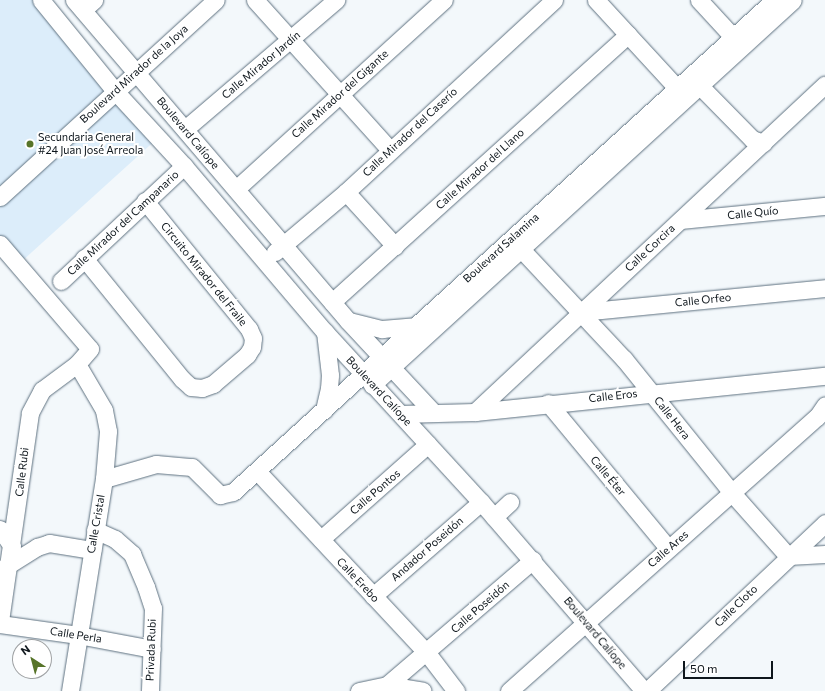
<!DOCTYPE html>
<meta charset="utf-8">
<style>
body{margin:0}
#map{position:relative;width:825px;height:691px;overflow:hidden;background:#f3f8fb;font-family:Commissioner,sans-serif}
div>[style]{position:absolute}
.built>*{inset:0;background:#dcedfa}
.roads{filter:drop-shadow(0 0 1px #5e7180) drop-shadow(0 0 1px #5e7180)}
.minor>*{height:17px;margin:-8.5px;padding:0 8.5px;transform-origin:8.5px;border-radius:8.5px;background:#fff}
.dots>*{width:11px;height:11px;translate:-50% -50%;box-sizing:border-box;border:2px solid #fff;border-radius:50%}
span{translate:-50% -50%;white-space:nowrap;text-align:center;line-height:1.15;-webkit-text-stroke:4px #fff;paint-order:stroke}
.street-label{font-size:11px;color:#0e161c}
.poi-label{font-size:11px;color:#0e161c}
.left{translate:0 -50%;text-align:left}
.north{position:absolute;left:12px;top:639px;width:40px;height:40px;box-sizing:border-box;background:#fff;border:1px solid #9fa2a4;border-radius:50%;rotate:324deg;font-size:11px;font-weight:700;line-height:16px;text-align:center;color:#0e161c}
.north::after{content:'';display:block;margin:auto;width:14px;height:18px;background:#577429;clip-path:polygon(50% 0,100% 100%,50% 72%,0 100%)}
.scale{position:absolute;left:683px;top:661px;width:90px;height:18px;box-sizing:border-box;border:2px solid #0e161c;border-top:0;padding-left:5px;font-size:12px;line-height:14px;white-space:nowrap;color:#0e161c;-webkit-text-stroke:3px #fff;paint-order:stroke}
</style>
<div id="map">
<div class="built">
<div style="clip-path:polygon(0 0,42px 0,159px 137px,21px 262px,0 237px)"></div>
</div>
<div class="roads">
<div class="minor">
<div style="left:41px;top:0;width:117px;rotate:50.9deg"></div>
<div style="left:115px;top:91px;width:102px;rotate:47.4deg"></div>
<div style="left:184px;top:166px;width:218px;rotate:49.7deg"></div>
<div style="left:325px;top:332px;width:231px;rotate:47.5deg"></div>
<div style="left:481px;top:502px;width:250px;rotate:49.2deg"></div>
<div style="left:74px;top:0;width:422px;rotate:49.5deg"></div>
<div style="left:348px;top:321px;width:125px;rotate:47deg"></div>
<div style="left:255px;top:0;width:202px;rotate:48deg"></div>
<div style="left:596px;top:0;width:120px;rotate:47.4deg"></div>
<div style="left:699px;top:0;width:50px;rotate:47.4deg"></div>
<div style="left:83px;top:10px;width:15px;rotate:-42deg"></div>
<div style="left:699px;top:85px;width:76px;rotate:45.5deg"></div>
<div style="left:752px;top:139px;width:12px;rotate:20deg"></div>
<div style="left:185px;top:129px;width:199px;rotate:-40.5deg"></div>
<div style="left:236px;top:189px;width:281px;rotate:-42.3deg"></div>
<div style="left:346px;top:192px;width:73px;rotate:47.8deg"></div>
<div style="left:0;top:197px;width:292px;rotate:-42.4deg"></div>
<div style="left:681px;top:220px;width:145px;rotate:-5.6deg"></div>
<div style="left:0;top:244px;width:138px;rotate:49.4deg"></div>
<div style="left:90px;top:349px;width:20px;rotate:131deg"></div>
<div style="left:77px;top:364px;width:44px;rotate:143.4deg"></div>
<div style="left:42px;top:390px;width:26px;rotate:118deg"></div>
<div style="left:30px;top:413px;width:210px;rotate:98.2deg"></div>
<div style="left:520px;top:248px;width:152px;rotate:46.9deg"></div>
<div style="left:624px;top:359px;width:172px;rotate:51.1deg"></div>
<div style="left:732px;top:493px;width:84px;rotate:48.4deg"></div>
<div style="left:788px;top:556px;width:37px;rotate:-3deg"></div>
<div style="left:275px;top:252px;width:93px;rotate:-40.2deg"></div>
<div style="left:346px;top:192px;width:283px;rotate:-42.7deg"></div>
<div style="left:84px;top:258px;width:156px;rotate:51deg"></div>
<div style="left:182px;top:379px;width:12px;rotate:42deg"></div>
<div style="left:191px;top:387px;width:11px;rotate:5deg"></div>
<div style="left:202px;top:388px;width:12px;rotate:-20deg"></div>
<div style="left:213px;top:384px;width:45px;rotate:-40.5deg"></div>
<div style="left:247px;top:355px;width:9px;rotate:-58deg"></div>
<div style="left:252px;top:347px;width:9px;rotate:-84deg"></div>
<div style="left:253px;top:338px;width:10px;rotate:-114deg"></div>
<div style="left:249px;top:329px;width:165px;rotate:-129.1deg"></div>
<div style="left:61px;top:281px;width:168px;rotate:-43.1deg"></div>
<div style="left:332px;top:302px;width:399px;rotate:-42.1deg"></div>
<div style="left:581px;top:312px;width:245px;rotate:-5.6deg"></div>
<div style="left:349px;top:321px;width:34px;rotate:14deg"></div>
<div style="left:382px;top:329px;width:33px;rotate:-5deg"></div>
<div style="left:372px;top:385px;width:570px;rotate:-42.44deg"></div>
<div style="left:548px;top:403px;width:188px;rotate:50.4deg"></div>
<div style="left:324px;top:410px;width:22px;rotate:-77deg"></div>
<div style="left:329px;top:389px;width:14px;rotate:-86deg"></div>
<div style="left:330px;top:375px;width:43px;rotate:-96.6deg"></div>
<div style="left:475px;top:412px;width:479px;rotate:-43.1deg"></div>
<div style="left:401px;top:414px;width:74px;rotate:-1.5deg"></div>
<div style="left:475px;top:412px;width:352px;rotate:-5.9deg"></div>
<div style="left:257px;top:471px;width:249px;rotate:47deg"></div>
<div style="left:427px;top:653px;width:48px;rotate:52.7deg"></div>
<div style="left:104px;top:479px;width:54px;rotate:-16.1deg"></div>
<div style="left:156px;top:464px;width:36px;rotate:5deg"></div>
<div style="left:192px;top:467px;width:40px;rotate:45deg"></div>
<div style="left:220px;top:495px;width:13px;rotate:-13deg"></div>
<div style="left:233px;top:492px;width:731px;rotate:-42.28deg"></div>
<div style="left:494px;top:517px;width:22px;rotate:-43deg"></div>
<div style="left:0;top:529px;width:21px;rotate:55deg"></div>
<div style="left:95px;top:530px;width:22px;rotate:24deg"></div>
<div style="left:115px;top:539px;width:23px;rotate:41deg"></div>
<div style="left:132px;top:554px;width:36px;rotate:67deg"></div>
<div style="left:146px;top:587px;width:22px;rotate:72deg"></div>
<div style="left:153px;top:608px;width:83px;rotate:92.1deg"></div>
<div style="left:321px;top:539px;width:143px;rotate:-41.6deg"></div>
<div style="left:5px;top:567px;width:38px;rotate:-32deg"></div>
<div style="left:37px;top:547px;width:13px;rotate:-18deg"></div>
<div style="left:49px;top:543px;width:44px;rotate:9.2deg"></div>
<div style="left:373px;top:596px;width:143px;rotate:-41deg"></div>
<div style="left:0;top:624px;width:79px;rotate:8deg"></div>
<div style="left:78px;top:635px;width:75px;rotate:10.7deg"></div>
<div style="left:387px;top:685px;width:192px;rotate:-40.6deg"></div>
<div style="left:70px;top:691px;width:215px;rotate:-80.9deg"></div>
<div style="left:104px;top:479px;width:48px;rotate:-85.2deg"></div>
<div style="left:108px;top:431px;width:21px;rotate:-101deg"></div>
<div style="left:104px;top:410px;width:53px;rotate:-120.4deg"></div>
<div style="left:359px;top:691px;width:29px;rotate:-12deg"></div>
<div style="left:387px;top:685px;width:36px;rotate:9deg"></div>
<div style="left:509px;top:691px;width:412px;rotate:-41.7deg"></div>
<div style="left:817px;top:417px;width:14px;rotate:-56deg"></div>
<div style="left:647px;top:691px;width:245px;rotate:-43.3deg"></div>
</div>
</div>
<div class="dots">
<div style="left:30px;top:144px;background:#577429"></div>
</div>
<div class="street-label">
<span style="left:261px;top:65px;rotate:-40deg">Calle Mirador Jardín</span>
<span style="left:134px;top:74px;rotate:-42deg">Boulevard Mirador de la Joya</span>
<span style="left:340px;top:94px;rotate:-42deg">Calle Mirador del Gigante</span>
<span style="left:410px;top:132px;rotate:-43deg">Calle Mirador del Caserío</span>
<span style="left:188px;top:133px;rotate:50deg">Boulevard Calíope</span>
<span style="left:480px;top:169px;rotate:-42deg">Calle Mirador del Llano</span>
<span style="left:753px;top:213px;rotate:-6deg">Calle Quío</span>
<span style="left:123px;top:223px;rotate:-43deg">Calle Mirador del Campanario</span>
<span style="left:501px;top:248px;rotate:-42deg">Boulevard Salamina</span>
<span style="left:650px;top:248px;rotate:-43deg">Calle Corcira</span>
<span style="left:204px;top:274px;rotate:51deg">Circuito Mirador del Fraile</span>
<span style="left:703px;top:300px;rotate:-6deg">Calle Orfeo</span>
<span style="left:379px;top:391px;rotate:47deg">Boulevard Calíope</span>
<span style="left:613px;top:396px;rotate:-6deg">Calle Eros</span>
<span style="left:672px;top:418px;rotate:52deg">Calle Hera</span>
<span style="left:22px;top:472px;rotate:-83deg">Calle Rubi</span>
<span style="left:608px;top:476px;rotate:50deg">Calle Éter</span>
<span style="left:375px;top:492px;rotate:-41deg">Calle Pontos</span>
<span style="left:96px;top:524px;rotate:-80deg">Calle Cristal</span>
<span style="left:427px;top:549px;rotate:-41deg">Andador Poseidón</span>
<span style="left:668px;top:549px;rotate:-41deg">Calle Ares</span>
<span style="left:358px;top:580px;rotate:47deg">Calle Erebo</span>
<span style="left:736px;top:606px;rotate:-44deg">Calle Cloto</span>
<span style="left:480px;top:607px;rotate:-41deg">Calle Poseidón</span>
<span style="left:595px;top:633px;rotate:50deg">Boulevard Calíope</span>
<span style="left:76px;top:635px;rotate:9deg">Calle Perla</span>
<span style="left:151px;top:650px;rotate:-88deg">Privada Rubi</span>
</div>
<div class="poi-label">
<span class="left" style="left:38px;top:144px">Secundaria General<br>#24 Juan José Arreola</span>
</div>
<div class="north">N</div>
<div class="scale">50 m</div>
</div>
